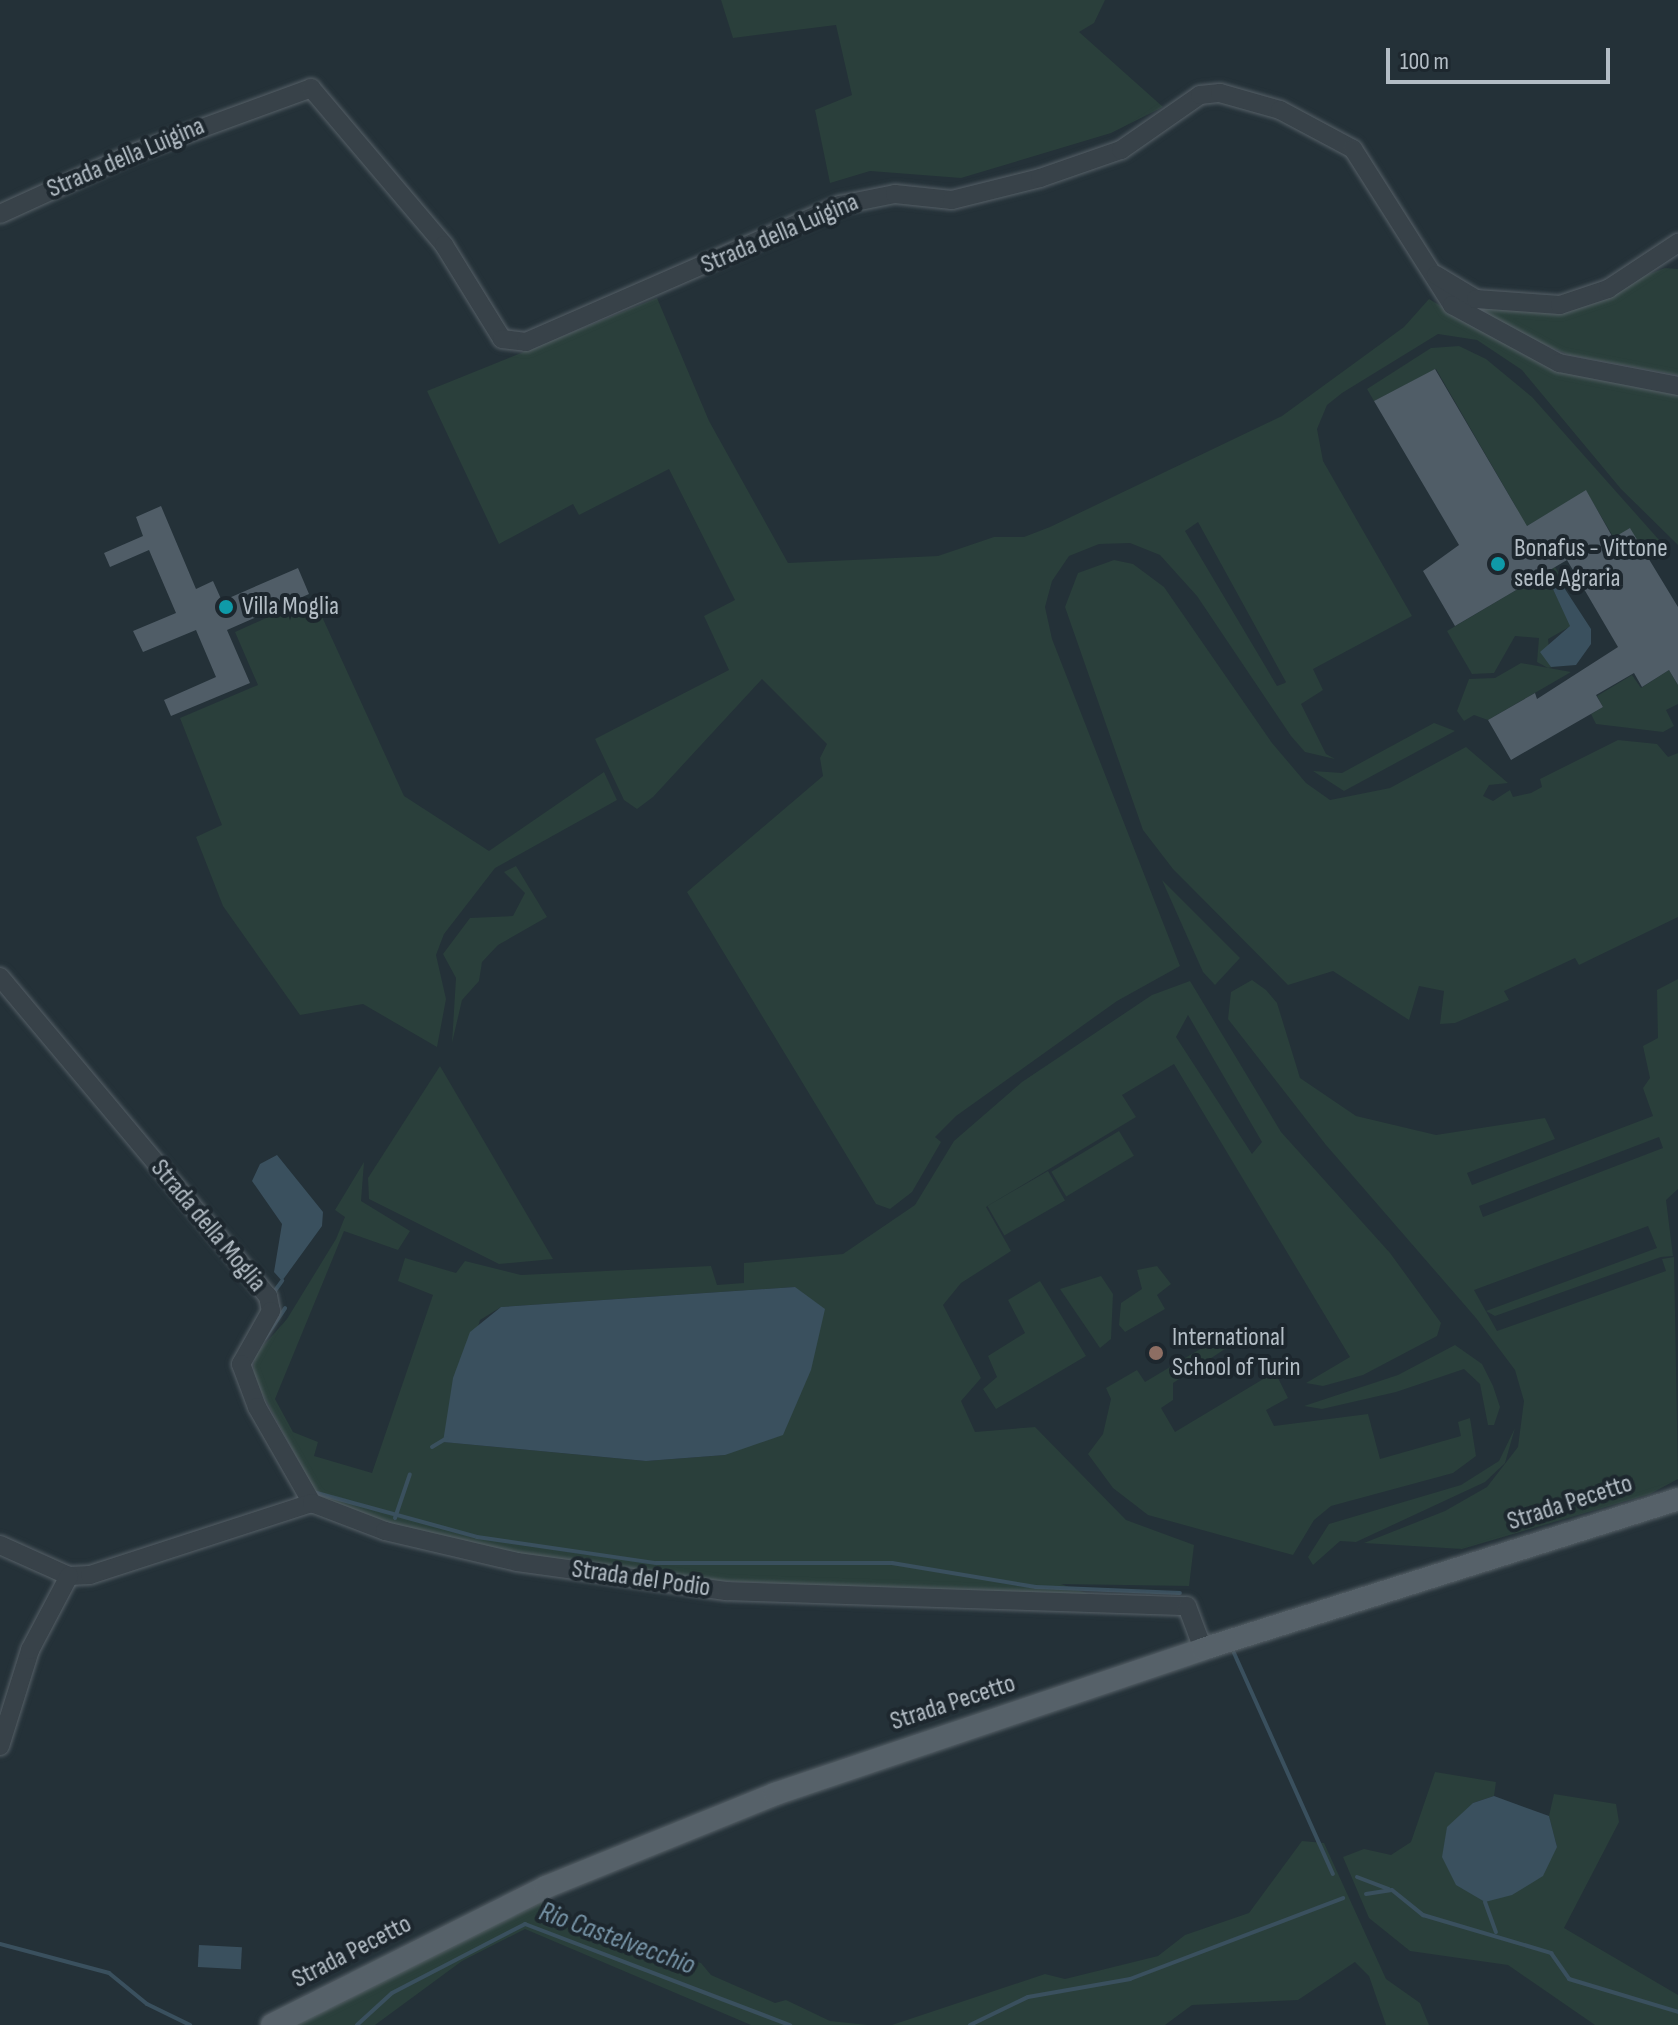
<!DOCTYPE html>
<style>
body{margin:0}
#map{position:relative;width:1678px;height:2025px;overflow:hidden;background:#243138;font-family:"Sofia Sans Condensed",sans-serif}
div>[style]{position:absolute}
.green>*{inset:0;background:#2a3f3b;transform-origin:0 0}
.water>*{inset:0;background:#3a505e;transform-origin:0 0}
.stream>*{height:4px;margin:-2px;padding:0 2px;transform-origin:2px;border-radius:2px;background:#3a505e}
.building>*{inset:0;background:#505d67}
.roads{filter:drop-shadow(0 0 2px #566067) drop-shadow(0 0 2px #566067)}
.minor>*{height:18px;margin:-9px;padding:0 9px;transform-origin:9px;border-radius:9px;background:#384249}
.major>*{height:22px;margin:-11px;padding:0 11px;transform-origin:11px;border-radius:11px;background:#566169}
.dots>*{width:22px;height:22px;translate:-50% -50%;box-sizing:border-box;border:4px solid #1d272e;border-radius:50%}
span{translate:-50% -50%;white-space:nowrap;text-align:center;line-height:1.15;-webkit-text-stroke:8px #1d272e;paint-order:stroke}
.street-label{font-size:26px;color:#b3bdc5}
.poi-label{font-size:26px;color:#b3bdc5}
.left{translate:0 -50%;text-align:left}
.water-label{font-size:28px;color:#7693a6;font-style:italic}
.scale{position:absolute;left:1386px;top:48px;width:224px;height:36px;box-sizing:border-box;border:4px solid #b3bdc5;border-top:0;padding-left:10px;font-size:24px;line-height:28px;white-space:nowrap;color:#b3bdc5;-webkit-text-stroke:6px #1d272e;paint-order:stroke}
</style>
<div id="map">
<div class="green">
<div style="clip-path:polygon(721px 0,1105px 0,1094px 23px,1079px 32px,1163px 107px,1111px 133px,961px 178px,870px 171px,830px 183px,815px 110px,852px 95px,836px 25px,733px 38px)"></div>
<div style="clip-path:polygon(1665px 268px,1678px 269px,1678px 375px,1569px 355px,1480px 317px,1481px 304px,1558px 309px)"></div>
<div style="clip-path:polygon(evenodd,657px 298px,709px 421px,788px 563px,938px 556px,994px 537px,1024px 537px,1050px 527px,1282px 416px,1404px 327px,1429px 299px,1527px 356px,1678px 390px,1678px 545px,1621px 489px,1522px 370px,1477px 340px,1438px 334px,1342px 393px,1327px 405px,1317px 429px,1323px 461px,1412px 616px,1313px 669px,1323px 690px,1301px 704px,1326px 754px,1335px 759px,1305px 752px,1291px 736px,1197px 596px,1160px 555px,1130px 543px,1099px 544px,1069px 556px,1052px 581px,1045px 607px,1052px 639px,1180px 966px,1117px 1001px,956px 1116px,935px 1137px,941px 1142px,912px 1192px,890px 1209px,876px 1204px,687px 892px,823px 776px,820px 758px,827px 744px,762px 679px,653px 797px,637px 809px,624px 800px,595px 739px,729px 670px,704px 616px,735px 600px,669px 469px,579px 515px,573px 504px,499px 544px,427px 391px,657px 298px,1198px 522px,1286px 682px,1285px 683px,1277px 686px,1185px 531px,1198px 522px)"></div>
<div style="clip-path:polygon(1459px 346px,1486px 359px,1532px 397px,1660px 541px,1644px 551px,1614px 538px,1586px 491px,1522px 529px,1516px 507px,1436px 369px,1374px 401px,1367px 389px,1431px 348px)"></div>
<div style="clip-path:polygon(1114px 560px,1133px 564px,1164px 587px,1272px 743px,1306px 783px,1330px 800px,1390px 788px,1466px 747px,1508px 783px,1489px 785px,1483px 796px,1493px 801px,1510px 790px,1513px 797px,1531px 793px,1542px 787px,1540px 779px,1618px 740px,1657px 744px,1668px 757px,1678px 753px,1678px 917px,1579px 965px,1575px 958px,1504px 991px,1509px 1000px,1455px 1023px,1440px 1024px,1444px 991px,1419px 986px,1409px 1020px,1333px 971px,1288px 985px,1173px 869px,1143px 830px,1065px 607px,1078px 573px)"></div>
<div style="clip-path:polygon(1555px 567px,1565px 584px,1552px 587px,1571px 626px,1548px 639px,1551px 667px,1557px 666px,1548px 668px,1537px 662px,1539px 638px,1515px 636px,1494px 673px,1472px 674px,1447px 631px)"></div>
<div style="clip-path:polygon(313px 597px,404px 796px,489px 851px,604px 772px,617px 800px,495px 868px,444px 934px,436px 955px,446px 999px,437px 1047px,363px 1004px,300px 1015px,223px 906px,196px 837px,222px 825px,180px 718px,258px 685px,235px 632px)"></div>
<div style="clip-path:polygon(1521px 663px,1571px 672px,1488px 720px,1474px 715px,1464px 721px,1457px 711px,1469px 679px,1495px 678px)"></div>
<div style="clip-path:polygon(1669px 670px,1678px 685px,1678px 704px,1666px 710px,1674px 726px,1663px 732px,1596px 724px,1591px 714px,1603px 707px,1597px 696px,1632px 675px,1641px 688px)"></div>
<div style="clip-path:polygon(1434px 723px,1455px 731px,1344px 791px,1313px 771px,1342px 773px)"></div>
<div style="clip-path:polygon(516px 866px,547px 917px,498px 945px,482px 962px,479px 981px,462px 1000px,452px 1043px,456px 978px,443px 954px,470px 918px,513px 916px,525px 893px,504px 872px)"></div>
<div style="clip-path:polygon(1162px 880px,1240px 958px,1215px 985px,1203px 972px)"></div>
<div style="clip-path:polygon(evenodd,1678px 979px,1678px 1189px,1666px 1200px,1673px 1256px,1661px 1257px,1495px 1316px,1486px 1311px,1657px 1248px,1648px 1226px,1474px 1290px,1497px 1331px,1666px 1271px,1662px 1259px,1674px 1257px,1678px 1479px,1650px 1494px,1462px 1549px,1364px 1543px,1445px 1511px,1487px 1487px,1518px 1447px,1524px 1401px,1515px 1370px,1476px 1318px,1326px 1145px,1228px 1019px,1231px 992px,1252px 980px,1266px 990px,1277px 1003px,1300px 1078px,1356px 1116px,1436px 1135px,1545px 1118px,1555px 1139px,1467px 1173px,1472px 1185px,1653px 1116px,1643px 1088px,1650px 1078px,1643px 1046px,1658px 1038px,1657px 990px,1678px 979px,1659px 1137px,1663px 1148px,1483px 1217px,1479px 1206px,1659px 1137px)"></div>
<div style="clip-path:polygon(evenodd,1190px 981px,1281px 1132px,1390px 1253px,1441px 1323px,1437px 1336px,1363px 1375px,1323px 1386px,1306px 1383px,1350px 1357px,1174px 1064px,1122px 1095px,1136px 1117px,986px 1207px,1011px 1251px,961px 1283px,943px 1305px,981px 1378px,961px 1401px,975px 1432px,1035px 1427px,1126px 1520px,1194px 1545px,1189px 1586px,1061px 1584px,1097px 1597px,720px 1581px,579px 1566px,386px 1527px,320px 1501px,253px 1376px,255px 1355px,287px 1319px,336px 1239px,345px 1217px,335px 1210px,364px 1162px,361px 1201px,410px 1231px,398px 1250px,344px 1231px,275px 1399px,293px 1432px,318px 1442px,314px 1456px,372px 1473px,433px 1295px,398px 1281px,405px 1258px,456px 1273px,465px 1261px,521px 1275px,711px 1266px,717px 1285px,744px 1283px,744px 1263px,843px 1254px,915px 1205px,954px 1141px,1022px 1082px,1152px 995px,1190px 981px,1188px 1015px,1262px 1142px,1252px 1154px,1176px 1037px,1188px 1015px,1190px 981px,795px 1287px,800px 1296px,725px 1455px,646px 1461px,444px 1442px,480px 1320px,501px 1307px,795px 1287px)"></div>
<div style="clip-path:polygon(440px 1066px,553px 1259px,499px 1264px,369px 1199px,368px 1178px)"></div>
<div style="left:1119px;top:1131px;width:29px;height:79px;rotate:59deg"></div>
<div style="left:1048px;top:1171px;width:34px;height:70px;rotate:60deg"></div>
<div style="clip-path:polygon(1157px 1266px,1171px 1284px,1157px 1295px,1165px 1309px,1125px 1332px,1119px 1325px,1121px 1303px,1142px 1289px,1137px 1270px)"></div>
<div style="clip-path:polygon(1101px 1276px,1113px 1294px,1111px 1339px,1100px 1348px,1060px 1289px)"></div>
<div style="clip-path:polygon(1040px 1281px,1086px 1356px,996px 1409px,983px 1389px,997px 1377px,988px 1356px,1025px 1333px,1008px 1300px)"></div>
<div style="clip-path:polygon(1222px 1336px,1228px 1347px,1173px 1383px,1173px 1400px,1161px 1408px,1175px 1432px,1275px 1372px,1288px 1398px,1266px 1410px,1274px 1426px,1368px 1414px,1380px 1459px,1461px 1436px,1458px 1422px,1470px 1418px,1476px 1456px,1453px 1473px,1331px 1506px,1314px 1520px,1293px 1555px,1148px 1515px,1113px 1488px,1088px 1454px,1103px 1434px,1111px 1399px,1106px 1388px,1137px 1370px,1145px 1382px)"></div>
<div style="clip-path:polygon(1455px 1345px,1482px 1364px,1493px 1386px,1500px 1407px,1494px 1425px,1488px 1425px,1480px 1384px,1464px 1369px,1396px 1392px,1322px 1409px,1304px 1406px,1398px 1375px)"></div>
<div style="clip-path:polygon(1515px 1428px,1505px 1463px,1485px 1482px,1356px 1542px,1340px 1541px,1313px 1565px,1308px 1557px,1329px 1524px,1461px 1485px,1499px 1461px)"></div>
<div style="clip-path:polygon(1435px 1772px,1496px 1782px,1494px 1796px,1473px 1803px,1557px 1847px,1549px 1816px,1554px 1794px,1616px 1804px,1619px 1822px,1564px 1928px,1678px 1995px,1678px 2025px,1595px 2025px,1508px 1965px,1410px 1951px,1369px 1918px,1343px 1857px,1364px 1849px,1391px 1855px,1411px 1842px)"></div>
<div style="clip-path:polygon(1302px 1841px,1324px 1843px,1386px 1979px,1420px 2003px,1429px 2025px,1386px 2025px,1369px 1976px,1355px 1962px,1298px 2000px,1192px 2005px,1165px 2025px,892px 2025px,1045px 1974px,1065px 1979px,1158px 1956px,1185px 1935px,1249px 1913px)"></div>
<div style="clip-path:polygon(540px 1900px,623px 1942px,701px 1963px,711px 1975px,775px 2003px,786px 2000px,830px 2021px,868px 2025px,751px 2025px,525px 1929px,462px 1961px,375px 2025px,287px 2025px)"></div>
</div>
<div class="water">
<div style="clip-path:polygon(1563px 586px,1591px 629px,1591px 644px,1576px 665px,1551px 667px,1540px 652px,1570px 626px,1552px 587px)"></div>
<div style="clip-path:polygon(277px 1155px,323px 1212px,322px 1226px,282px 1281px,274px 1272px,282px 1224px,252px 1181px,260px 1164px)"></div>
<div style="clip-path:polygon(795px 1287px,825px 1309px,811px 1370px,783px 1435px,725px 1455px,646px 1461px,443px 1442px,453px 1378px,470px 1332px,501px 1307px)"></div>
<div style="clip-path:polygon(1494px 1796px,1549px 1816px,1557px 1847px,1543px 1876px,1512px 1895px,1485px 1902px,1456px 1885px,1442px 1857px,1447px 1827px,1473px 1803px)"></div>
<div style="left:199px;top:1945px;width:43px;height:22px;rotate:3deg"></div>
</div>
<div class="stream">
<div style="left:274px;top:1292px;width:14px;rotate:-54deg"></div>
<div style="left:265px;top:1338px;width:36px;rotate:-56deg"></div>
<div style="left:432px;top:1447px;width:17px;rotate:-31deg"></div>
<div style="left:313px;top:1492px;width:170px;rotate:15.3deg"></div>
<div style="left:477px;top:1537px;width:181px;rotate:8.3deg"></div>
<div style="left:656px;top:1563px;width:236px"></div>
<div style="left:892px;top:1563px;width:146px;rotate:9.5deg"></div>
<div style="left:1036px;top:1587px;width:144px;rotate:2.4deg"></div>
<div style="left:395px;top:1518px;width:46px;rotate:-71.2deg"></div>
<div style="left:1234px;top:1653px;width:242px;rotate:65.9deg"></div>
<div style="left:1357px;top:1877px;width:34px;rotate:21deg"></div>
<div style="left:1366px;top:1894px;width:26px;rotate:-9deg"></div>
<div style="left:1392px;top:1890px;width:40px;rotate:39deg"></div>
<div style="left:1423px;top:1915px;width:134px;rotate:16.5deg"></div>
<div style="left:1551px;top:1953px;width:32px;rotate:55deg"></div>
<div style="left:1569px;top:1979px;width:114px;rotate:16.8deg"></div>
<div style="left:1485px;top:1902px;width:32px;rotate:70deg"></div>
<div style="left:0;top:1944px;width:113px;rotate:14.9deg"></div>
<div style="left:109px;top:1973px;width:49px;rotate:39.2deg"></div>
<div style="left:147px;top:2004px;width:48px;rotate:26deg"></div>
<div style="left:357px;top:2025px;width:47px;rotate:-42.4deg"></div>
<div style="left:392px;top:1993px;width:150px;rotate:-27.4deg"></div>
<div style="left:525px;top:1924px;width:284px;rotate:20.9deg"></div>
<div style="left:970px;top:2025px;width:64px;rotate:-25.8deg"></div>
<div style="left:1028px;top:1997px;width:104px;rotate:-10deg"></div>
<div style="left:1130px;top:1979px;width:228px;rotate:-20.8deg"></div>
</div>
<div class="building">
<div style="clip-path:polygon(1435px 369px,1527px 526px,1586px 490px,1613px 538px,1630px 528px,1678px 607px,1678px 685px,1669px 670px,1642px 687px,1634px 673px,1596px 695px,1603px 707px,1511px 760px,1488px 720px,1535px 693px,1537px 699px,1618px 647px,1567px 560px,1455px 626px,1423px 571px,1459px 545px,1374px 401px)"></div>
<div style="clip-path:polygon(161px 506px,196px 589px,213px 581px,222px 601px,298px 568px,309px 594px,227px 630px,250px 683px,171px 716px,164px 700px,216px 677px,196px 630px,143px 652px,133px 631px,176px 613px,149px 550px,110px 567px,104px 553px,143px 536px,136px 517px)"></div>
</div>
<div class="roads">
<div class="minor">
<div style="left:0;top:214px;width:144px;rotate:-24.6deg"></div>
<div style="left:131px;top:154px;width:192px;rotate:-20.1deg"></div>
<div style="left:311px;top:88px;width:206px;rotate:49.7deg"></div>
<div style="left:444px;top:245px;width:110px;rotate:58.3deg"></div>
<div style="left:502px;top:339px;width:24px;rotate:7deg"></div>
<div style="left:526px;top:342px;width:343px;rotate:-23.6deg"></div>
<div style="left:840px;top:205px;width:56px;rotate:-11.3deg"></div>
<div style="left:895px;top:194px;width:57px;rotate:6deg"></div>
<div style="left:952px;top:200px;width:91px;rotate:-14deg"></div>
<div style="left:1040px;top:178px;width:86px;rotate:-19.1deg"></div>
<div style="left:1121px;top:150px;width:96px;rotate:-34.8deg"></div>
<div style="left:1200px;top:95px;width:20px;rotate:-6deg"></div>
<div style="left:1220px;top:93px;width:62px;rotate:15.8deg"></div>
<div style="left:1280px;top:110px;width:83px;rotate:28.1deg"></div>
<div style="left:1353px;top:149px;width:185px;rotate:57.6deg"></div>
<div style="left:1452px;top:305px;width:122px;rotate:28.5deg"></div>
<div style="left:1559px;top:363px;width:121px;rotate:10.9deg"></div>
<div style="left:1436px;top:275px;width:47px;rotate:31deg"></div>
<div style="left:1476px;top:299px;width:84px;rotate:4.1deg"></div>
<div style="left:1560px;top:305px;width:51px;rotate:-18.4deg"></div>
<div style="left:1608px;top:289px;width:84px;rotate:-33.3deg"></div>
<div style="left:0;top:977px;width:417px;rotate:50deg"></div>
<div style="left:268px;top:1296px;width:15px;rotate:79deg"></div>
<div style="left:271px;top:1311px;width:61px;rotate:119.5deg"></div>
<div style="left:241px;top:1364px;width:46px;rotate:69.6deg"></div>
<div style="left:257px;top:1407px;width:111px;rotate:60.2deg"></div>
<div style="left:0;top:1545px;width:76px;rotate:24.2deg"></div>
<div style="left:69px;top:1576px;width:21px;rotate:-3deg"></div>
<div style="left:90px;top:1575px;width:233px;rotate:-18deg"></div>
<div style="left:312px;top:1503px;width:78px;rotate:21deg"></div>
<div style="left:385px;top:1531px;width:136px;rotate:13.2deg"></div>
<div style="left:517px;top:1562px;width:211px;rotate:7.9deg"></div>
<div style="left:726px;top:1591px;width:461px;rotate:1.9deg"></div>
<div style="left:1187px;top:1606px;width:46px;rotate:69.6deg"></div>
<div style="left:0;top:1746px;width:101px;rotate:-72.6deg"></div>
<div style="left:30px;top:1650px;width:84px;rotate:-62.2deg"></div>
</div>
<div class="major">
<div style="left:272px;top:2025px;width:307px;rotate:-26.7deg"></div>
<div style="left:546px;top:1887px;width:247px;rotate:-22.1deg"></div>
<div style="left:775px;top:1794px;width:452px;rotate:-18.7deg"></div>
<div style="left:1203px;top:1649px;width:498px;rotate:-17.5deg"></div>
</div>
</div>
<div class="dots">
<div style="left:1498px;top:564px;background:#0f9aa8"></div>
<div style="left:226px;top:607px;background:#0f9aa8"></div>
<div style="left:1156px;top:1353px;background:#8d6e63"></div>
</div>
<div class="street-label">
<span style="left:126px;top:158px;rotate:-23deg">Strada della Luigina</span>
<span style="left:780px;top:234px;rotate:-23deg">Strada della Luigina</span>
<span style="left:208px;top:1226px;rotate:50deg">Strada della Moglia</span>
<span style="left:1570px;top:1503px;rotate:-18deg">Strada Pecetto</span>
<span style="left:641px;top:1579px;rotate:8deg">Strada del Podio</span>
<span style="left:953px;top:1703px;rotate:-18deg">Strada Pecetto</span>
<span style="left:352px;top:1952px;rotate:-27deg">Strada Pecetto</span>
</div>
<div class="poi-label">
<span class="left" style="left:1514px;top:564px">Bonafus - Vittone<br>sede Agraria</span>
<span class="left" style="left:242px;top:607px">Villa Moglia</span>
<span class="left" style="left:1172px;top:1353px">International<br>School of Turin</span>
</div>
<div class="water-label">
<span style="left:617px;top:1939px;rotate:20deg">Rio Castelvecchio</span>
</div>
<div class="scale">100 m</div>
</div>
